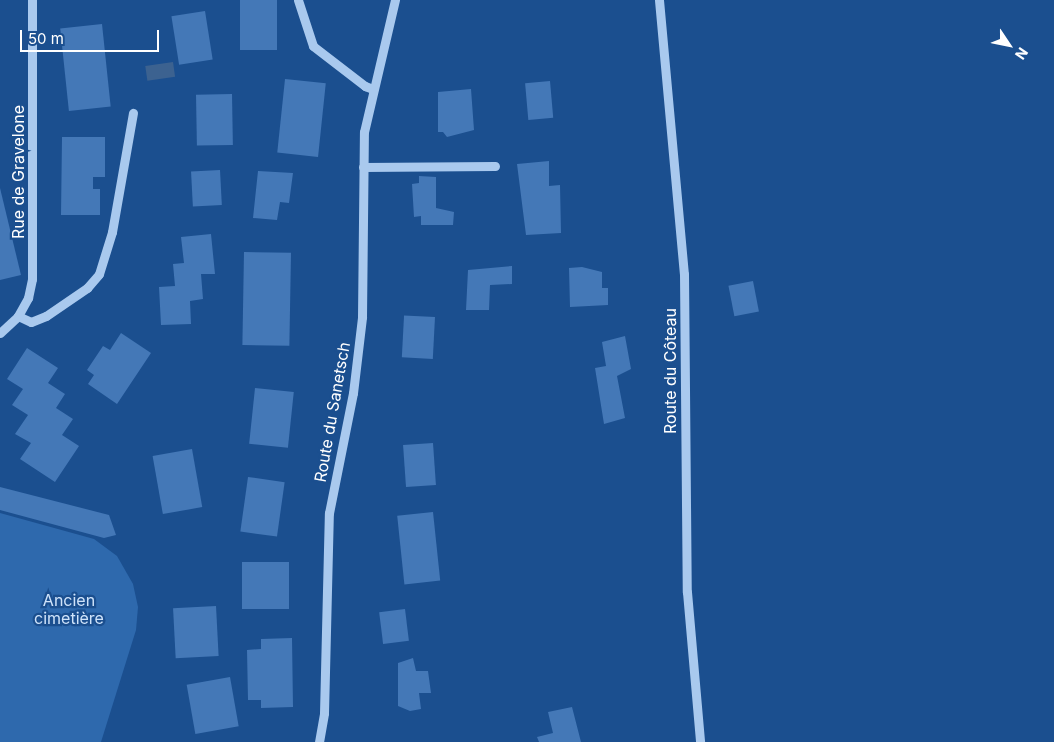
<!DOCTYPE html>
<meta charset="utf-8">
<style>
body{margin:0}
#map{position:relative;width:1054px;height:742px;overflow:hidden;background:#1b4f8f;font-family:Inter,sans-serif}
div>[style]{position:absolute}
.green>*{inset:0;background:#2e69ad}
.water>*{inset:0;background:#3c6290;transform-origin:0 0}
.building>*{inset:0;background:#4478b7;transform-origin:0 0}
.minor>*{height:9px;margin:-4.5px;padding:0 4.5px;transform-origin:4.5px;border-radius:4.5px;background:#a9c9ee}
span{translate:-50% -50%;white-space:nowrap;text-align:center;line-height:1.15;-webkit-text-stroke:4.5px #1b4f8f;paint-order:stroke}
.street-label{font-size:16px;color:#fff}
.park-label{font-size:16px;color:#cfe3fa}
.north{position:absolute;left:984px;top:20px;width:50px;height:50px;-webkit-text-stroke:4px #1b4f8f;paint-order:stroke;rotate:124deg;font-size:14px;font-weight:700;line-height:20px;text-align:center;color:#fff}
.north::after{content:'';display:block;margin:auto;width:18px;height:22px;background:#fff;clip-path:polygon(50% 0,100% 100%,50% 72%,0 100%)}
.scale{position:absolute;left:20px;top:30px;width:139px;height:22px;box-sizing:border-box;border:2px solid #fff;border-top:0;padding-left:6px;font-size:15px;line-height:18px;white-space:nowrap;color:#fff;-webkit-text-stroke:4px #1b4f8f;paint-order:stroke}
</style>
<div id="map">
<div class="green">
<div style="clip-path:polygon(0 513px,94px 539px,117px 556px,133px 584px,138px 607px,136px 630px,101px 742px,0 742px)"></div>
</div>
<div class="water">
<div style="left:173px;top:62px;width:15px;height:28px;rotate:82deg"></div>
</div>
<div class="building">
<div style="left:240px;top:0;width:37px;height:50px"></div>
<div style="left:205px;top:11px;width:49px;height:34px;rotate:81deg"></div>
<div style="left:102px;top:24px;width:83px;height:42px;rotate:84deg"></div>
<div style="left:285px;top:79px;width:41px;height:74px;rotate:6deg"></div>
<div style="left:550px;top:81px;width:37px;height:25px;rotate:85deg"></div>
<div style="clip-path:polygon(471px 89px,474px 130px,447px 137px,443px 132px,438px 132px,438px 92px)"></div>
<div style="left:232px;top:94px;width:51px;height:36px;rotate:89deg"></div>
<div style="clip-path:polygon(62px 137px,105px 137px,105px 177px,93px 177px,93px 189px,100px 189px,100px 215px,61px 215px)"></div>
<div style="clip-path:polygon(549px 161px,549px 186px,560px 185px,561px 233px,526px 235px,517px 164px)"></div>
<div style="left:220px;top:170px;width:35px;height:29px;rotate:87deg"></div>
<div style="clip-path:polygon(258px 171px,293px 173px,289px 203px,280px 202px,277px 220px,253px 218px)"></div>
<div style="clip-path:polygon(419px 176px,436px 177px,436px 208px,454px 212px,453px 225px,421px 225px,421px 216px,414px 217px,412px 184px,419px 183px)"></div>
<div style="clip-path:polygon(0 188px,21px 275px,0 280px)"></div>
<div style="clip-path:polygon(211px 234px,215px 274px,201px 274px,203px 299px,190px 301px,191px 324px,161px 325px,159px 287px,175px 286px,173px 264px,184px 263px,181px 237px)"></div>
<div style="left:244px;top:252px;width:47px;height:93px;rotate:1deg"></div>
<div style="clip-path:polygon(512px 266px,512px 284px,490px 285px,489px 310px,466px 310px,468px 270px)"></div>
<div style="clip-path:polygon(582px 267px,602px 272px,602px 288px,608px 288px,608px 305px,570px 307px,569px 268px)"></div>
<div style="left:753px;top:281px;width:31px;height:25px;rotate:79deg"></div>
<div style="left:435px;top:317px;width:42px;height:31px;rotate:93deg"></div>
<div style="clip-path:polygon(121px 333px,151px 353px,117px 404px,88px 384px,94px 375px,87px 370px,103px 346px,110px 350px)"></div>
<div style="clip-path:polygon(625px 336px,631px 369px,617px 376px,625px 418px,604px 424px,595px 368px,606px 366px,602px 342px)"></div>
<div style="clip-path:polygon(27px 348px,58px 368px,48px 383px,65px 394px,56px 408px,73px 419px,62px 435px,79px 446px,55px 482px,20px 459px,31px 443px,15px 434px,28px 415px,12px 405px,23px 389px,7px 379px)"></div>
<div style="left:255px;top:388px;width:39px;height:56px;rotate:6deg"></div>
<div style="left:433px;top:443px;width:42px;height:30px;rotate:86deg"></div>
<div style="left:192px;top:449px;width:59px;height:40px;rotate:80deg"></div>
<div style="left:248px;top:477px;width:37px;height:55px;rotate:8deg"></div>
<div style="clip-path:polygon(0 487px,109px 515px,116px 535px,104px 538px,0 510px)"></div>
<div style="left:433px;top:512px;width:69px;height:36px;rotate:84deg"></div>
<div style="left:242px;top:562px;width:47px;height:47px"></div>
<div style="left:216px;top:606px;width:50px;height:43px;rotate:87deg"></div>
<div style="left:405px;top:609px;width:32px;height:26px;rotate:83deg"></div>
<div style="clip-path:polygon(292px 638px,293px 707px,261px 708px,261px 700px,248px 700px,247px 650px,261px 649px,261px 639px)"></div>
<div style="clip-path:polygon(413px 658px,416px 671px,428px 671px,431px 693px,419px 693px,421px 709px,410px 711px,398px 706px,398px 663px)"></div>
<div style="left:230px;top:677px;width:50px;height:44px;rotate:80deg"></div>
<div style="clip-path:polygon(572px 707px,581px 742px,539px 742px,537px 737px,553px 733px,548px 712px)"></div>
</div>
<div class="minor">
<div style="left:298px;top:0;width:48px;rotate:71.9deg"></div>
<div style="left:313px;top:46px;width:66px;rotate:37.6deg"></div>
<div style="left:365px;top:86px;width:9px;rotate:21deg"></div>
<div style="left:659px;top:0;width:275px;rotate:84.8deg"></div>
<div style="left:684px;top:274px;width:318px;rotate:89.5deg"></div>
<div style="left:687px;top:592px;width:151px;rotate:85deg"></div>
<div style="left:363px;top:167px;width:132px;rotate:-0.4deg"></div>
<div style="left:18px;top:316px;width:14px;rotate:25deg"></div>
<div style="left:31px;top:322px;width:16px;rotate:-22deg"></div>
<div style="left:46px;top:316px;width:50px;rotate:-34.3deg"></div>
<div style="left:87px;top:288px;width:18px;rotate:-49deg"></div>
<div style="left:99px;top:274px;width:44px;rotate:-72.8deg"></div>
<div style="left:112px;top:232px;width:121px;rotate:-80deg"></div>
<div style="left:0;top:333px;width:25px;rotate:-43deg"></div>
<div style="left:18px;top:316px;width:21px;rotate:-61deg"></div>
<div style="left:28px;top:298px;width:19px;rotate:-78deg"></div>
<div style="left:32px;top:279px;width:279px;rotate:-90deg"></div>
<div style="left:319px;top:742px;width:29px;rotate:-80deg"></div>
<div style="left:324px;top:713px;width:200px;rotate:-88.6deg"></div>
<div style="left:329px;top:513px;width:122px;rotate:-78.7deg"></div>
<div style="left:353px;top:393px;width:77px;rotate:-83.2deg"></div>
<div style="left:362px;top:317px;width:185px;rotate:-89.4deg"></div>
<div style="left:364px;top:132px;width:136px;rotate:-76.8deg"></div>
</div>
<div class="street-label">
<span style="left:18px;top:172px;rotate:-90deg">Rue de Gravelone</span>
<span style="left:670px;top:371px;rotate:-90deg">Route du Côteau</span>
<span style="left:332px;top:412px;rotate:-80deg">Route du Sanetsch</span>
</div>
<div class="park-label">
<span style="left:69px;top:609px">Ancien<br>cimetière</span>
</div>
<div class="north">N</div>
<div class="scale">50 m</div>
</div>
